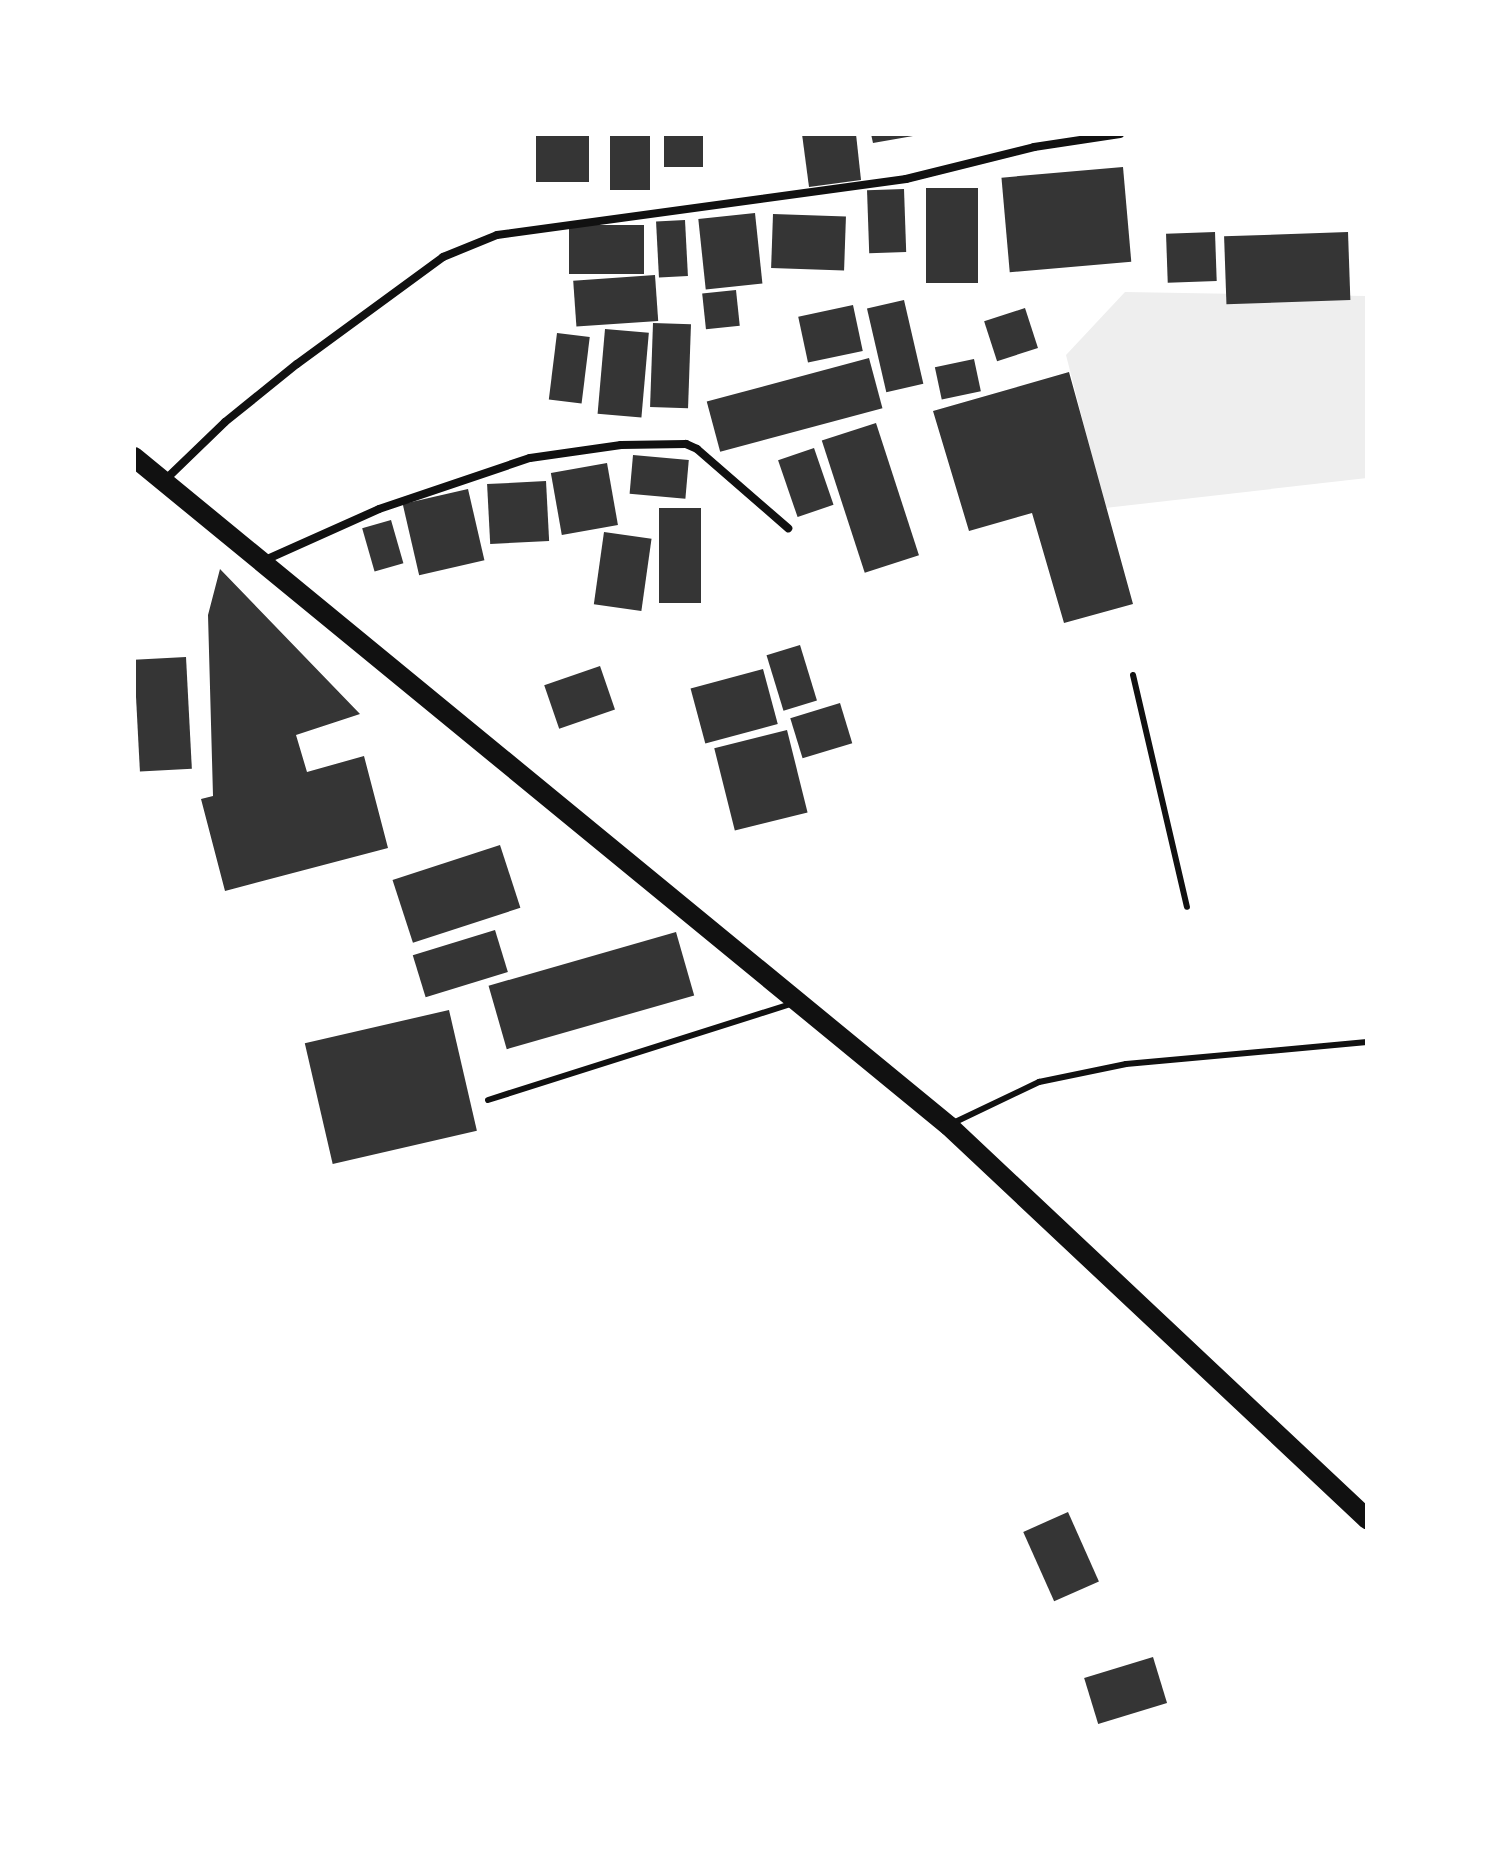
<!DOCTYPE html>
<style>
body{margin:0}
#map{position:relative;width:1501px;height:1863px;overflow:hidden;background:#fff;font-family:"Roboto Condensed",sans-serif}
div>[style]{position:absolute}
.green>*{inset:0;background:#eee}
.building>*{inset:0;background:#353535;transform-origin:0 0}
.service>*{height:6px;margin:-3px;padding:0 3px;transform-origin:3px;border-radius:3px;background:#111}
.minor>*{height:8px;margin:-4px;padding:0 4px;transform-origin:4px;border-radius:4px;background:#111}
.primary>*{height:20px;margin:-10px;padding:0 10px;transform-origin:10px;border-radius:10px;background:#111}
span{translate:-50% -50%;white-space:nowrap;text-align:center;line-height:1.15;-webkit-text-stroke:6px #fff;paint-order:stroke}
.frame{position:absolute;inset:0;border:136px solid #fff;pointer-events:none}
</style>
<div id="map">
<div class="green">
<div style="clip-path:polygon(1125px 292px,1367px 296px,1367px 478px,1105px 508px,1066px 355px)"></div>
</div>
<div class="building">
<div style="left:536px;top:134px;width:53px;height:48px"></div>
<div style="left:610px;top:134px;width:40px;height:56px"></div>
<div style="left:664px;top:134px;width:39px;height:33px"></div>
<div style="clip-path:polygon(802px 134px,856px 134px,861px 180px,809px 187px)"></div>
<div style="clip-path:polygon(871px 134px,912px 134px,913px 136px,873px 143px)"></div>
<div style="left:1123px;top:167px;width:95px;height:122px;rotate:85deg"></div>
<div style="left:926px;top:188px;width:52px;height:95px"></div>
<div style="left:904px;top:189px;width:63px;height:37px;rotate:88deg"></div>
<div style="left:755px;top:213px;width:71px;height:57px;rotate:84deg"></div>
<div style="left:773px;top:214px;width:73px;height:54px;rotate:2deg"></div>
<div style="left:685px;top:220px;width:56px;height:29px;rotate:87deg"></div>
<div style="left:569px;top:225px;width:75px;height:49px"></div>
<div style="left:1215px;top:232px;width:49px;height:49px;rotate:88deg"></div>
<div style="left:1348px;top:232px;width:68px;height:124px;rotate:88deg"></div>
<div style="left:655px;top:275px;width:46px;height:82px;rotate:86deg"></div>
<div style="left:736px;top:290px;width:36px;height:34px;rotate:84deg"></div>
<div style="left:904px;top:300px;width:86px;height:38px;rotate:77deg"></div>
<div style="left:853px;top:305px;width:47px;height:56px;rotate:78deg"></div>
<div style="left:1025px;top:308px;width:42px;height:43px;rotate:72deg"></div>
<div style="left:653px;top:323px;width:38px;height:84px;rotate:2deg"></div>
<div style="left:605px;top:329px;width:44px;height:85px;rotate:5deg"></div>
<div style="left:557px;top:333px;width:33px;height:67px;rotate:7deg"></div>
<div style="left:869px;top:358px;width:52px;height:168px;rotate:75deg"></div>
<div style="left:974px;top:359px;width:33px;height:40px;rotate:78deg"></div>
<div style="clip-path:polygon(1069px 372px,1133px 604px,1064px 623px,1032px 513px,969px 531px,933px 411px)"></div>
<div style="left:876px;top:423px;width:139px;height:57px;rotate:72deg"></div>
<div style="left:814px;top:448px;width:60px;height:38px;rotate:71deg"></div>
<div style="left:633px;top:455px;width:56px;height:39px;rotate:5deg"></div>
<div style="left:607px;top:463px;width:63px;height:57px;rotate:80deg"></div>
<div style="left:546px;top:481px;width:60px;height:59px;rotate:87deg"></div>
<div style="left:468px;top:489px;width:73px;height:67px;rotate:77deg"></div>
<div style="left:701px;top:508px;width:95px;height:42px;rotate:90deg"></div>
<div style="left:391px;top:520px;width:45px;height:30px;rotate:74deg"></div>
<div style="left:604px;top:532px;width:48px;height:73px;rotate:8deg"></div>
<div style="clip-path:polygon(220px 569px,360px 714px,296px 735px,307px 772px,364px 756px,388px 848px,225px 891px,201px 799px,213px 796px,208px 615px)"></div>
<div style="left:800px;top:645px;width:58px;height:35px;rotate:73deg"></div>
<div style="left:186px;top:657px;width:112px;height:52px;rotate:87deg"></div>
<div style="left:600px;top:666px;width:46px;height:59px;rotate:71deg"></div>
<div style="left:763px;top:669px;width:57px;height:75px;rotate:75deg"></div>
<div style="left:840px;top:703px;width:42px;height:52px;rotate:73deg"></div>
<div style="left:787px;top:730px;width:85px;height:75px;rotate:76deg"></div>
<div style="left:500px;top:845px;width:66px;height:113px;rotate:72deg"></div>
<div style="left:495px;top:930px;width:44px;height:86px;rotate:73deg"></div>
<div style="left:676px;top:932px;width:66px;height:195px;rotate:74deg"></div>
<div style="left:449px;top:1010px;width:124px;height:148px;rotate:77deg"></div>
<div style="left:1068px;top:1512px;width:76px;height:49px;rotate:66deg"></div>
<div style="left:1153px;top:1657px;width:48px;height:72px;rotate:73deg"></div>
</div>
<div class="service">
<div style="left:1133px;top:675px;width:238px;rotate:76.9deg"></div>
<div style="left:488px;top:1100px;width:320px;rotate:-17.6deg"></div>
<div style="left:951px;top:1124px;width:98px;rotate:-25.5deg"></div>
<div style="left:1039px;top:1082px;width:89px;rotate:-11.7deg"></div>
<div style="left:1126px;top:1064px;width:242px;rotate:-5.2deg"></div>
</div>
<div class="minor">
<div style="left:165px;top:480px;width:83px;rotate:-44deg"></div>
<div style="left:225px;top:422px;width:92px;rotate:-38.9deg"></div>
<div style="left:297px;top:364px;width:181px;rotate:-36.2deg"></div>
<div style="left:443px;top:257px;width:58px;rotate:-22.2deg"></div>
<div style="left:497px;top:235px;width:413px;rotate:-7.8deg"></div>
<div style="left:906px;top:179px;width:132px;rotate:-14deg"></div>
<div style="left:1034px;top:147px;width:87px;rotate:-8.6deg"></div>
<div style="left:263px;top:561px;width:127px;rotate:-24.1deg"></div>
<div style="left:379px;top:509px;width:159px;rotate:-18.7deg"></div>
<div style="left:530px;top:458px;width:92px;rotate:-8.1deg"></div>
<div style="left:621px;top:445px;width:65px;rotate:-0.9deg"></div>
<div style="left:686px;top:444px;width:12px;rotate:24deg"></div>
<div style="left:697px;top:449px;width:121px;rotate:41deg"></div>
</div>
<div class="primary">
<div style="left:134px;top:457px;width:1054px;rotate:39.38deg"></div>
<div style="left:949px;top:1126px;width:574px;rotate:43.23deg"></div>
</div>
<div class="frame"></div>
</div>
